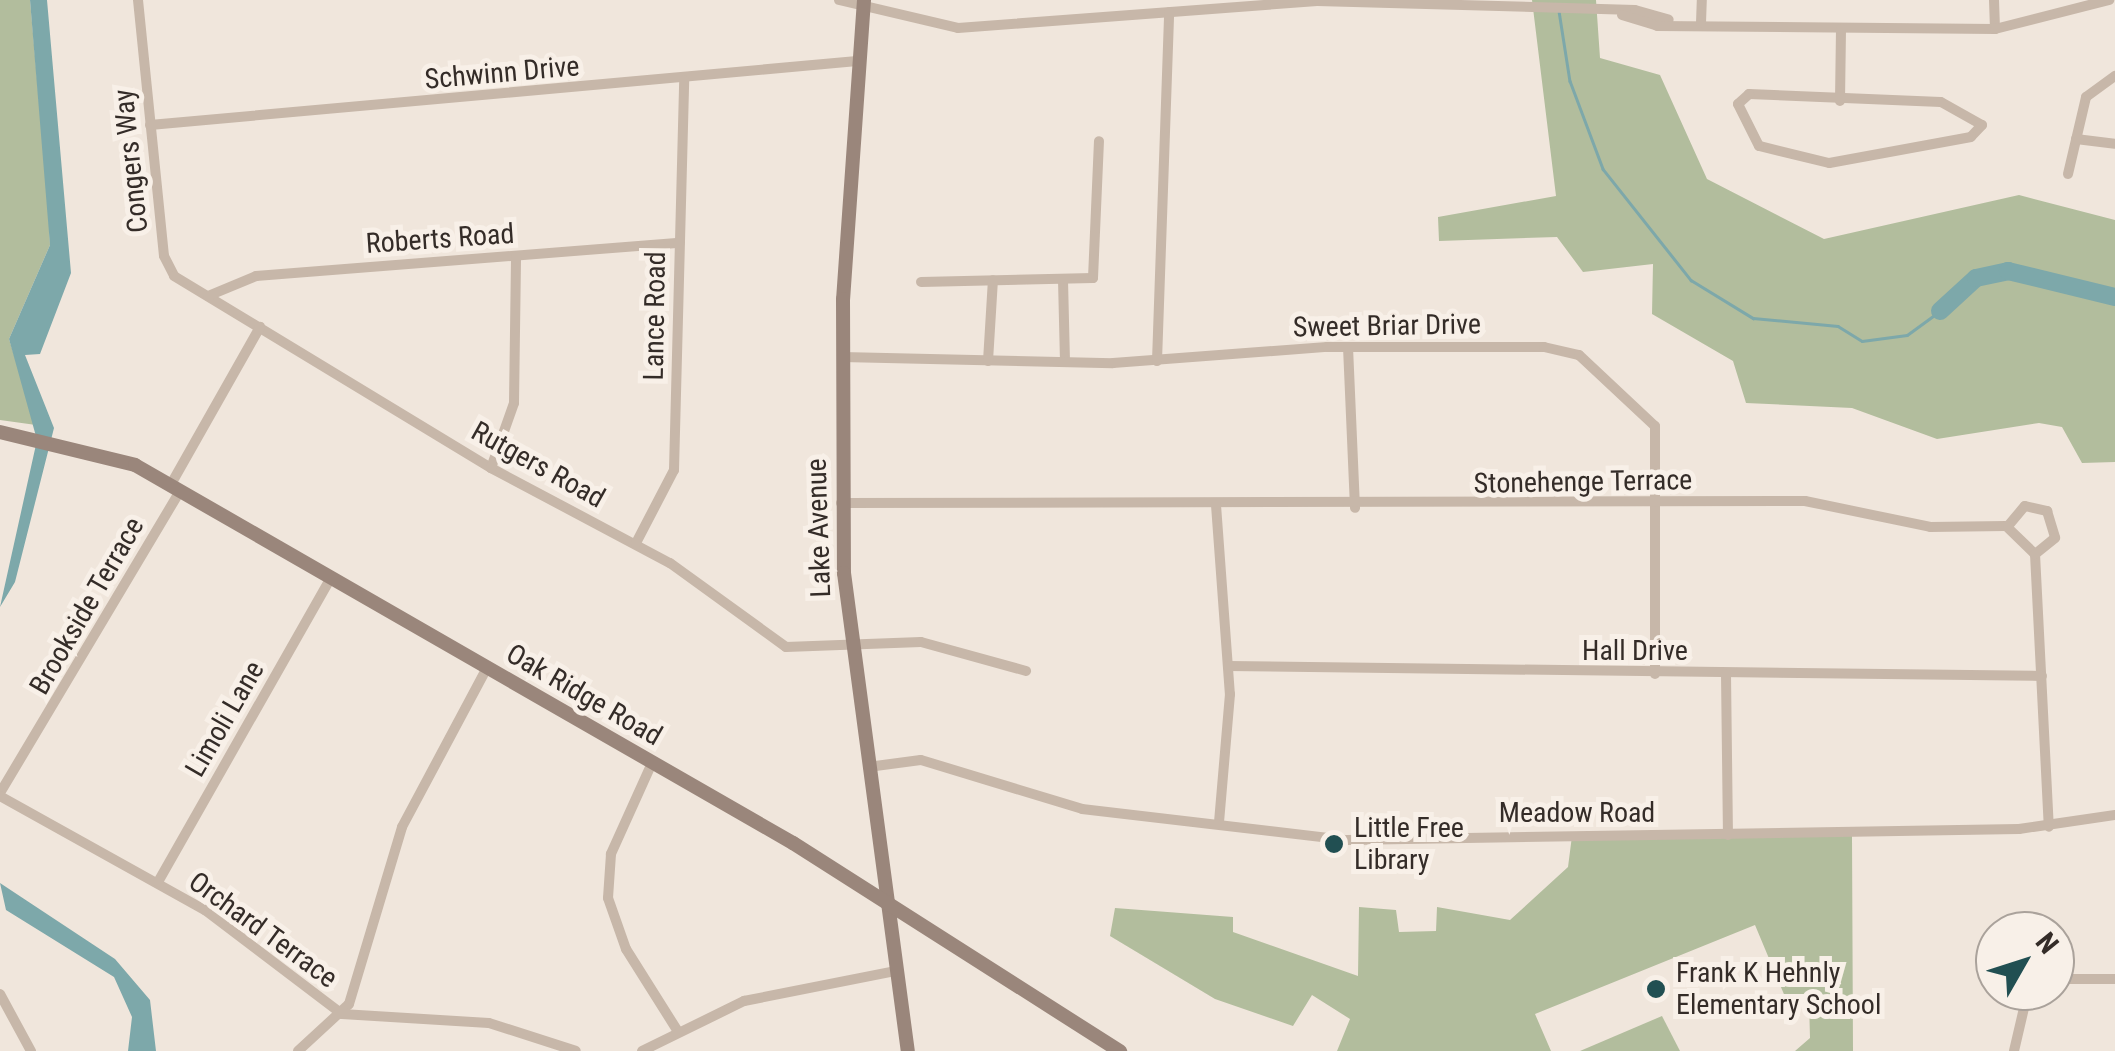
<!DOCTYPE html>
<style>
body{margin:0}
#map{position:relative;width:2115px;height:1051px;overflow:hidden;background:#f0e6dc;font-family:"Roboto Condensed",sans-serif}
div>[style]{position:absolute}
.green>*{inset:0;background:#b2bd9d}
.water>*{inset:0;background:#7da8aa}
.stream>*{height:2.5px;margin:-1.25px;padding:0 1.25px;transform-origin:1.25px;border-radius:1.25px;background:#7da8aa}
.river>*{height:18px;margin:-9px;padding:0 9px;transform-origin:9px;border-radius:9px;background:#7da8aa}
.street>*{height:10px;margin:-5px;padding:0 5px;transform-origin:5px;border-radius:5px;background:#c7b7a9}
.secondary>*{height:14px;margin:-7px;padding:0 7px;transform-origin:7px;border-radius:7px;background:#9a867b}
.dots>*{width:28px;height:28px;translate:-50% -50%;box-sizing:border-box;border:5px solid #f8f0e8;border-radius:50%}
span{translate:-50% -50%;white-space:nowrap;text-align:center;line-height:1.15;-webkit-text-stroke:10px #f8f0e8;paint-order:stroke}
.street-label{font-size:28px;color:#342c28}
.poi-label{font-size:28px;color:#342c28}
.left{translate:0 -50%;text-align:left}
.north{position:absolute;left:1975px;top:911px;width:100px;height:100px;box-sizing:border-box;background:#f8f0e8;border:2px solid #aaa29b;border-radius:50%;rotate:51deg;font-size:28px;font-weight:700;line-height:40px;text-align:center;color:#342c28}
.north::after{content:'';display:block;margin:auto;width:35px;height:45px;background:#214f52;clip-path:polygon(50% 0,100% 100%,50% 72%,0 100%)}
</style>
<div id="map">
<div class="green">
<div style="clip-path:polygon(0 0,30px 0,48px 203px,50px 245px,9px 339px,36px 425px,0 420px)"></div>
<div style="clip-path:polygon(1532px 0,1596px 0,1600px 58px,1660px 75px,1707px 179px,1824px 239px,2019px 195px,2115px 220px,2115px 462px,2082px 463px,2062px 427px,2039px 423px,1937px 439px,1852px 408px,1746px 403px,1733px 361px,1652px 314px,1653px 264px,1583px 272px,1557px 237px,1439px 241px,1438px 217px,1556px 196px)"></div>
<div style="clip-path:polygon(1852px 835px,1853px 1051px,1795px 1051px,1810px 1038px,1809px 1001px,1791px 1011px,1755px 925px,1535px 1014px,1551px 1051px,1337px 1051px,1350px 1019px,1312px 995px,1293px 1026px,1215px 999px,1110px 936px,1115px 908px,1233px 917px,1233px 932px,1358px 976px,1359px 907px,1396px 910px,1399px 932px,1436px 931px,1437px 907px,1510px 920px,1568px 867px,1572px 836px)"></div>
<div style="clip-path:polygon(1662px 1016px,1680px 1051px,1580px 1051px)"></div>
</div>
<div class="water">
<div style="clip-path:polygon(30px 0,47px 0,71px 273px,40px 354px,25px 355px,54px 428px,15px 582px,0 607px,37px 440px,9px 339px,50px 245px)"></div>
<div style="clip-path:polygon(0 883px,115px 959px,150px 1000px,156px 1051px,128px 1051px,132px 1017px,114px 977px,6px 910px)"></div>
</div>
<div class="stream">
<div style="left:1559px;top:11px;width:71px;rotate:81.1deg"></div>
<div style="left:1570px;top:81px;width:94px;rotate:69.4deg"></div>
<div style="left:1603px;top:169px;width:142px;rotate:51.6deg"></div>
<div style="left:1691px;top:280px;width:73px;rotate:31.5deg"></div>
<div style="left:1753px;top:318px;width:85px;rotate:5.4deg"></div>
<div style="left:1838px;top:326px;width:28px;rotate:32deg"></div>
<div style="left:1862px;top:341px;width:45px;rotate:-7.6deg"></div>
<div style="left:1907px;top:335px;width:41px;rotate:-36deg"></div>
</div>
<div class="river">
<div style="left:1940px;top:311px;width:49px;rotate:-42.5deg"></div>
<div style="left:1976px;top:278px;width:33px;rotate:-12deg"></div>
<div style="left:2008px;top:271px;width:110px;rotate:13.7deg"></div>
</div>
<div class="street">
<div style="left:138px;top:0;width:257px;rotate:84.2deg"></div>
<div style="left:164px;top:256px;width:22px;rotate:63deg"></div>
<div style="left:174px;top:276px;width:371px;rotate:31.2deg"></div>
<div style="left:491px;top:468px;width:203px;rotate:28deg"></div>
<div style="left:670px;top:563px;width:143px;rotate:35.9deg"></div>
<div style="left:786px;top:647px;width:135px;rotate:-2.1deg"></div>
<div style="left:921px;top:642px;width:109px;rotate:15.4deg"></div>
<div style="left:839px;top:0;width:122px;rotate:13.2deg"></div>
<div style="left:958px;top:28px;width:360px;rotate:-4.3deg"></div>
<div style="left:1317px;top:1px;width:318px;rotate:1.6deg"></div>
<div style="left:1635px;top:10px;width:35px;rotate:16deg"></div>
<div style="left:1994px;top:0;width:29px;rotate:88deg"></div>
<div style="left:1622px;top:15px;width:37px;rotate:17deg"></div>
<div style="left:1657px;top:26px;width:338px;rotate:0.5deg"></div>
<div style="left:1995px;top:29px;width:118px;rotate:-14.3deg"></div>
<div style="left:1701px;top:23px;width:23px;rotate:-88deg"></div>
<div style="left:1749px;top:94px;width:192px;rotate:2.4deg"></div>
<div style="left:1941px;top:102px;width:47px;rotate:29.3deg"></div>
<div style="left:1982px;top:125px;width:16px;rotate:133deg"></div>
<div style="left:1971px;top:137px;width:144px;rotate:169.6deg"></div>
<div style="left:1829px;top:163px;width:72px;rotate:-166.3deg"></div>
<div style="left:1759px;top:146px;width:47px;rotate:-116.6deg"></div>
<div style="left:1738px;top:104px;width:15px;rotate:-42deg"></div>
<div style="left:1840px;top:101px;width:72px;rotate:-89.2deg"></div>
<div style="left:150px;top:125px;width:710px;rotate:-5.17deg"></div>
<div style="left:2076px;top:139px;width:39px;rotate:7deg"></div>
<div style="left:2068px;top:174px;width:79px;rotate:-76.8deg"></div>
<div style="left:2086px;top:97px;width:36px;rotate:-36deg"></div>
<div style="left:1063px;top:280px;width:82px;rotate:88.6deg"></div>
<div style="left:921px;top:282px;width:172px;rotate:-1.3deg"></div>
<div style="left:1093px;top:278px;width:137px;rotate:-87.5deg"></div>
<div style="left:208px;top:296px;width:52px;rotate:-22.6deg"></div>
<div style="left:256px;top:276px;width:425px;rotate:-4.5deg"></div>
<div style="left:1348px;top:347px;width:161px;rotate:87.5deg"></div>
<div style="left:842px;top:357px;width:271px;rotate:1.3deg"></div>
<div style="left:1113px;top:363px;width:215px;rotate:-4.3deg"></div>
<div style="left:1327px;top:347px;width:217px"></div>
<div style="left:1544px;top:347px;width:36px;rotate:13deg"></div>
<div style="left:1579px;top:355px;width:104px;rotate:43.1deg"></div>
<div style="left:1655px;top:426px;width:248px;rotate:90deg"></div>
<div style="left:988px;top:361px;width:81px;rotate:-86.5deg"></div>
<div style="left:1157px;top:361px;width:349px;rotate:-88deg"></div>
<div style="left:491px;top:468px;width:69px;rotate:-70.5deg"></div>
<div style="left:514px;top:403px;width:147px;rotate:-89.2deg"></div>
<div style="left:170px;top:486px;width:183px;rotate:-60.5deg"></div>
<div style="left:841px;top:503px;width:964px;rotate:-0.12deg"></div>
<div style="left:1805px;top:501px;width:128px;rotate:11.7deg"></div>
<div style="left:1930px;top:527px;width:76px;rotate:-0.8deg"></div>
<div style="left:2006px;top:526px;width:40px;rotate:44deg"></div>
<div style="left:2035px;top:554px;width:273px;rotate:87.1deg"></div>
<div style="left:1216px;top:505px;width:190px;rotate:85.8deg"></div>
<div style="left:1230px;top:694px;width:129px;rotate:94.9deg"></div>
<div style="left:2008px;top:526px;width:26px;rotate:-50deg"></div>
<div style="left:2025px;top:506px;width:23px;rotate:13deg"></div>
<div style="left:2047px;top:511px;width:28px;rotate:73deg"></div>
<div style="left:2055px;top:538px;width:26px;rotate:141deg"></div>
<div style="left:636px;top:543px;width:82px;rotate:-62.5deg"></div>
<div style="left:674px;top:470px;width:390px;rotate:-88.5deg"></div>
<div style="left:1228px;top:666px;width:814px;rotate:0.7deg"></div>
<div style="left:1726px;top:674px;width:161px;rotate:89.3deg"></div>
<div style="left:652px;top:763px;width:100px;rotate:114.3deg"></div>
<div style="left:611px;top:854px;width:44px;rotate:93.9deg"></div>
<div style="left:608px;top:898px;width:54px;rotate:70.6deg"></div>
<div style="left:626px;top:949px;width:96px;rotate:57.8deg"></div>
<div style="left:868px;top:767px;width:53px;rotate:-7.5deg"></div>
<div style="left:921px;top:760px;width:168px;rotate:16.9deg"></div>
<div style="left:1082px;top:809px;width:267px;rotate:6.7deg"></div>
<div style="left:1347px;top:840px;width:672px;rotate:-0.94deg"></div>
<div style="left:2019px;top:829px;width:97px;rotate:-8.3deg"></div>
<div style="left:0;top:793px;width:352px;rotate:-59.2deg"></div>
<div style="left:0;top:796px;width:235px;rotate:29.1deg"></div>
<div style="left:205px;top:910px;width:172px;rotate:37.2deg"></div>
<div style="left:342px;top:1014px;width:147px;rotate:3.5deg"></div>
<div style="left:489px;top:1023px;width:91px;rotate:17.8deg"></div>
<div style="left:158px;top:882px;width:350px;rotate:-60.4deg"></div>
<div style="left:2055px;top:979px;width:60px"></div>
<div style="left:0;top:994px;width:65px;rotate:61.5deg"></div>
<div style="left:298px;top:1051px;width:69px;rotate:-42.7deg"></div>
<div style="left:349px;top:1004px;width:185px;rotate:-73.3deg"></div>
<div style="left:402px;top:827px;width:180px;rotate:-61.9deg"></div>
<div style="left:642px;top:1051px;width:114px;rotate:-26.1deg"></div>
<div style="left:744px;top:1001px;width:155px;rotate:-11.2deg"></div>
<div style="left:2014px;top:1051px;width:62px;rotate:-76.9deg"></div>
</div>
<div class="secondary">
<div style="left:864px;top:0;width:300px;rotate:94deg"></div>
<div style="left:843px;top:299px;width:274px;rotate:89.8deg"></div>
<div style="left:844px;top:573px;width:482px;rotate:82.4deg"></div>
<div style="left:0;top:432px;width:139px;rotate:13.7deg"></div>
<div style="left:135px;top:465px;width:759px;rotate:29.88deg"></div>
<div style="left:793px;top:843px;width:388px;rotate:32.5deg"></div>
</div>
<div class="dots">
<div style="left:1334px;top:844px;background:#214f52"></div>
<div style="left:1656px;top:989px;background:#214f52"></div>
</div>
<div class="street-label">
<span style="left:502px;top:73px;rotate:-5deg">Schwinn Drive</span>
<span style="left:131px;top:161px;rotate:-96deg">Congers Way</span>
<span style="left:440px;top:239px;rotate:-4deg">Roberts Road</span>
<span style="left:655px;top:316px;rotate:-89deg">Lance Road</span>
<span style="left:1387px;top:326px;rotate:-1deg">Sweet Briar Drive</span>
<span style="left:538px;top:465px;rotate:29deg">Rutgers Road</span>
<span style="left:1583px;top:482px;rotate:-1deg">Stonehenge Terrace</span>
<span style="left:819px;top:528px;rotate:-92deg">Lake Avenue</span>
<span style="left:87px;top:606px;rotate:-60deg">Brookside Terrace</span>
<span style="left:1635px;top:651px">Hall Drive</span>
<span style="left:584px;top:695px;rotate:30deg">Oak Ridge Road</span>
<span style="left:225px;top:719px;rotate:-60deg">Limoli Lane</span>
<span style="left:1577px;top:813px">Meadow Road</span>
<span style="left:263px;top:930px;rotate:36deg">Orchard Terrace</span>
</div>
<div class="poi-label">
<span class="left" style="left:1354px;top:844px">Little Free<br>Library</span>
<span class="left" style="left:1676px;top:989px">Frank K Hehnly<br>Elementary School</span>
</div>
<div class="north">N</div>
</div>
